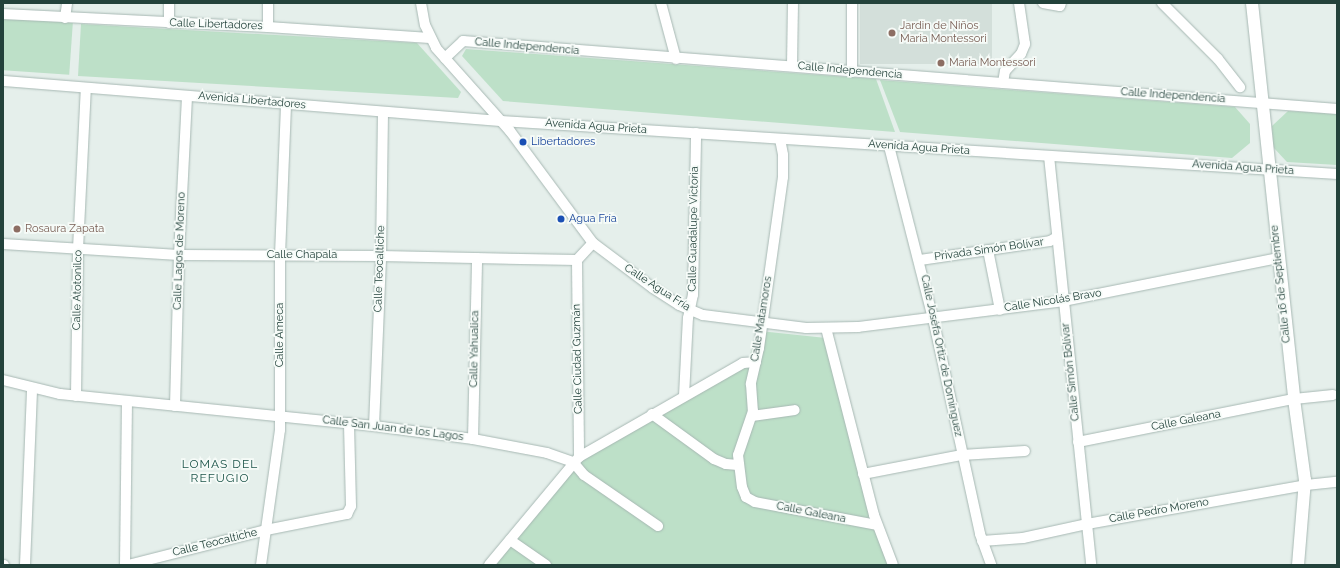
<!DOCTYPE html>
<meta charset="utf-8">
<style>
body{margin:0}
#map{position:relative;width:1340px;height:568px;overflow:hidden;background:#e5efeb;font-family:Raleway,sans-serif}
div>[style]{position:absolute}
.built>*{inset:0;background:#d3dfda;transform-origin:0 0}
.green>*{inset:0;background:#bde0c8;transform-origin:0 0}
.roads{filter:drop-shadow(0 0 1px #a7b8b3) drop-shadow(0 0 1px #a7b8b3)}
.street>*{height:10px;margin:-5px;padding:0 5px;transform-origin:5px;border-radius:5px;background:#fff}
.secondary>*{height:12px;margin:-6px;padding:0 6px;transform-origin:6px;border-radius:6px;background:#fff}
.dots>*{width:11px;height:11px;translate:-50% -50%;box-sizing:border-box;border:2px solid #f6fbf8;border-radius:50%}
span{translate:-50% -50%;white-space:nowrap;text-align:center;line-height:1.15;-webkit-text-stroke:3.5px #f6fbf8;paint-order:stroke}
.street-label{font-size:11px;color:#23423b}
.education-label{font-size:11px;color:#785e54}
.left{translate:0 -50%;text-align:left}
.transit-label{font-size:11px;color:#164399}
.neighbourhood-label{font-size:12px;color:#1d554a;letter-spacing:1px}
.frame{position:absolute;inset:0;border:4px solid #23423b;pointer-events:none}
</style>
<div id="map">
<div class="built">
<div style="left:860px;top:3px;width:132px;height:61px"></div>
</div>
<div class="green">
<div style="left:3px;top:18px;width:70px;height:52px;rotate:4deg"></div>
<div style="clip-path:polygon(81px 24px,417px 43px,461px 92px,458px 98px,78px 76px)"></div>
<div style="clip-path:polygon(466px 49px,876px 79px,895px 132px,503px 101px,462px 56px)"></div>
<div style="clip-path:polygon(880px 80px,1235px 107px,1250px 124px,1250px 143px,1232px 158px,900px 132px)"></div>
<div style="clip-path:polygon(1288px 111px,1337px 114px,1337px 165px,1287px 162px,1273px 147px,1272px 126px)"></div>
<div style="clip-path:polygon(759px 331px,826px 338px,882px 532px,895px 565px,496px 565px,580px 457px,749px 357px)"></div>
</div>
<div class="roads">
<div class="street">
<div style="left:421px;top:3px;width:22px;rotate:80deg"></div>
<div style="left:425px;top:25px;width:25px;rotate:64deg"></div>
<div style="left:436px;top:48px;width:111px;rotate:48.3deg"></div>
<div style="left:510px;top:131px;width:139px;rotate:53.5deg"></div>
<div style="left:593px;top:243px;width:75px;rotate:36.9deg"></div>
<div style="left:653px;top:288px;width:31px;rotate:33deg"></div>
<div style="left:679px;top:305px;width:26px;rotate:23deg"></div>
<div style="left:703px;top:315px;width:104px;rotate:7.2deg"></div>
<div style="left:806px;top:328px;width:52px;rotate:-1.1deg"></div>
<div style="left:858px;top:327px;width:207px;rotate:-7.2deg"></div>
<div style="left:1063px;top:301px;width:219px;rotate:-11.3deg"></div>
<div style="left:661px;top:3px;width:58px;rotate:75deg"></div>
<div style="left:852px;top:3px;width:69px;rotate:90deg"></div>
<div style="left:1043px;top:3px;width:17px;rotate:10deg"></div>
<div style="left:1060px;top:6px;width:3px;rotate:-72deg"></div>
<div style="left:1162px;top:3px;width:79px;rotate:45deg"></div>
<div style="left:1218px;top:59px;width:36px;rotate:52deg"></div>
<div style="left:3px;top:14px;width:265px;rotate:2.8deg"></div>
<div style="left:268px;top:27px;width:162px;rotate:3.9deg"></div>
<div style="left:65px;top:18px;width:15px;rotate:-82deg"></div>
<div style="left:169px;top:23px;width:20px;rotate:-90deg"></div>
<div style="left:268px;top:27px;width:24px;rotate:-90deg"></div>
<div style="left:445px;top:58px;width:25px;rotate:-43deg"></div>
<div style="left:463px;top:41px;width:877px;rotate:4.45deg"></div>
<div style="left:792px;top:66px;width:63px;rotate:-89.1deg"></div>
<div style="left:3px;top:81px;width:500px;rotate:4.6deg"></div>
<div style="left:501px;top:121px;width:838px;rotate:3.63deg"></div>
<div style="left:1003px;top:83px;width:12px;rotate:-81deg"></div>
<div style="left:1005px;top:71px;width:23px;rotate:-47deg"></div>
<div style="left:1021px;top:54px;width:11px;rotate:-68deg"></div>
<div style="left:1025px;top:44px;width:41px;rotate:-98.3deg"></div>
<div style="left:780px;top:139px;width:16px;rotate:79deg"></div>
<div style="left:783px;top:155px;width:22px;rotate:90deg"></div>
<div style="left:783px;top:177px;width:173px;rotate:98deg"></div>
<div style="left:759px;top:348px;width:37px;rotate:103deg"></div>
<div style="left:751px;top:384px;width:27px;rotate:86deg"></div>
<div style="left:753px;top:411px;width:46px;rotate:108.8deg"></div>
<div style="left:738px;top:455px;width:32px;rotate:83deg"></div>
<div style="left:742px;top:487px;width:11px;rotate:68deg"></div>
<div style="left:746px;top:497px;width:10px;rotate:29deg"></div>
<div style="left:755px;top:502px;width:124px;rotate:10.7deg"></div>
<div style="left:889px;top:146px;width:178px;rotate:75.7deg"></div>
<div style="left:933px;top:318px;width:221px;rotate:77.7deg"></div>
<div style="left:980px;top:534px;width:33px;rotate:70deg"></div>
<div style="left:1049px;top:156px;width:411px;rotate:84.1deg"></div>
<div style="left:3px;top:244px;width:176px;rotate:3.6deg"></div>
<div style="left:179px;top:255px;width:202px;rotate:0.3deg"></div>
<div style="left:381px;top:256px;width:196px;rotate:1.2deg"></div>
<div style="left:577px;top:260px;width:23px;rotate:-47deg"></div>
<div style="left:988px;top:250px;width:61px;rotate:78.7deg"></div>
<div style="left:577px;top:260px;width:197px;rotate:89.4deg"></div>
<div style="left:920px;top:260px;width:131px;rotate:-8.3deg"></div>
<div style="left:1050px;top:241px;width:8px;rotate:-30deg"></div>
<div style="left:826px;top:328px;width:193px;rotate:75.6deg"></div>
<div style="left:874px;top:515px;width:53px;rotate:69.2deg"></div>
<div style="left:3px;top:380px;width:59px;rotate:13.8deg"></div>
<div style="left:60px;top:394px;width:316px;rotate:5.8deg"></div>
<div style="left:374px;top:426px;width:100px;rotate:7.5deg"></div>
<div style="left:473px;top:439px;width:75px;rotate:10.7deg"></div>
<div style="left:547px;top:453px;width:28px;rotate:19deg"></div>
<div style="left:573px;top:462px;width:17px;rotate:50deg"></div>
<div style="left:584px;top:475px;width:90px;rotate:34.6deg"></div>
<div style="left:76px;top:396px;width:147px;rotate:-89.2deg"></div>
<div style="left:78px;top:249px;width:161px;rotate:-87.2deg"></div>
<div style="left:684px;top:396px;width:78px;rotate:-87.1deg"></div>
<div style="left:688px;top:318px;width:24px;rotate:-78deg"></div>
<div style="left:693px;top:295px;width:162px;rotate:-88.9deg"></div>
<div style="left:175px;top:406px;width:151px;rotate:-88.5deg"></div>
<div style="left:179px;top:255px;width:159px;rotate:-87.1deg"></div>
<div style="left:652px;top:414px;width:77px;rotate:36deg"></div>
<div style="left:714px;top:459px;width:13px;rotate:23deg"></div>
<div style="left:726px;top:464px;width:12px;rotate:5deg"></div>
<div style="left:752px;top:416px;width:43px;rotate:-7.9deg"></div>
<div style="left:374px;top:426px;width:170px;rotate:-87.6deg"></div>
<div style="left:381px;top:256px;width:144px;rotate:-89.2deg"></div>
<div style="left:473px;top:439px;width:181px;rotate:-88.7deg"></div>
<div style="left:1078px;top:442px;width:220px;rotate:-11.3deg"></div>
<div style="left:1294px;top:399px;width:39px;rotate:-6deg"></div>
<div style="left:863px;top:474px;width:101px;rotate:-10.9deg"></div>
<div style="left:962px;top:455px;width:63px;rotate:-3.6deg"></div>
<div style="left:510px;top:540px;width:44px;rotate:34.8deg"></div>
<div style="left:982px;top:541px;width:41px;rotate:-4.2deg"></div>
<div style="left:1023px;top:538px;width:66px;rotate:-12.3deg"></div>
<div style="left:1087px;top:524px;width:222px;rotate:-10.1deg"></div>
<div style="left:1306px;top:485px;width:31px;rotate:-6deg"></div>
<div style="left:3px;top:565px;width:1px"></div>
<div style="left:25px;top:565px;width:177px;rotate:-87.7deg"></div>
<div style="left:125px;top:565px;width:163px;rotate:-89.3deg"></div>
<div style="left:128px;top:565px;width:142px;rotate:-14.2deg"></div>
<div style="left:266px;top:530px;width:83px;rotate:-11.2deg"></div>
<div style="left:347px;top:514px;width:9px;rotate:-63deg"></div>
<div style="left:351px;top:506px;width:83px;rotate:-91.4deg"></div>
<div style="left:261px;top:565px;width:136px;rotate:-82deg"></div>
<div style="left:280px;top:430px;width:175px;rotate:-90deg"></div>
<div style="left:280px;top:255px;width:151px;rotate:-87.7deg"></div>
<div style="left:489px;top:565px;width:141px;rotate:-50.2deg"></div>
<div style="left:579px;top:457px;width:189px;rotate:-29.8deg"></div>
<div style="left:743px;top:363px;width:13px;rotate:-4deg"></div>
</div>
<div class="secondary">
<div style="left:1252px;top:3px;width:398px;rotate:83.9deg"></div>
<div style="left:1294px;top:399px;width:82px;rotate:82.3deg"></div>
<div style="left:1305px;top:480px;width:85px;rotate:94.7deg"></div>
</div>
</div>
<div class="dots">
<div style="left:892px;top:33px;background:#8d6e63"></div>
<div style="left:941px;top:63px;background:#8d6e63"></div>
<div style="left:523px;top:142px;background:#1a4fb4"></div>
<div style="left:561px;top:219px;background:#1a4fb4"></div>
<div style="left:17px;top:229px;background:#8d6e63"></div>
</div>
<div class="street-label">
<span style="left:216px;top:25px;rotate:2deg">Calle Libertadores</span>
<span style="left:527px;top:47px;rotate:5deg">Calle Independencia</span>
<span style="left:850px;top:71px;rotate:5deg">Calle Independencia</span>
<span style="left:1173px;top:96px;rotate:4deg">Calle Independencia</span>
<span style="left:252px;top:101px;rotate:5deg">Avenida Libertadores</span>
<span style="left:596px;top:127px;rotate:4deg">Avenida Agua Prieta</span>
<span style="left:919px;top:148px;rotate:4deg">Avenida Agua Prieta</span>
<span style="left:1243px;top:168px;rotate:4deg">Avenida Agua Prieta</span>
<span style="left:694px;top:229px;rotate:-89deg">Calle Guadalupe Victoria</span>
<span style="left:989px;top:250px;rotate:-8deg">Privada Simón Bolívar</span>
<span style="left:180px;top:251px;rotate:-88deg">Calle Lagos de Moreno</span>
<span style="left:302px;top:255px">Calle Chapala</span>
<span style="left:380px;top:269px;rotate:-88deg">Calle Teocaltiche</span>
<span style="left:1281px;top:284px;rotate:-96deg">Calle 16 de Septiembre</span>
<span style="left:657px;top:288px;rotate:33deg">Calle Agua Fría</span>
<span style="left:78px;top:290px;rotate:-89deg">Calle Atotonilco</span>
<span style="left:1053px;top:301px;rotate:-9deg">Calle Nicolás Bravo</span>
<span style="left:762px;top:319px;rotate:-81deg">Calle Matamoros</span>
<span style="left:280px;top:335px;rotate:-90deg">Calle Ameca</span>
<span style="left:475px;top:349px;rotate:-89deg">Calle Yahualica</span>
<span style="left:941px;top:356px;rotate:78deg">Calle Joséfa Ortiz de Domínguez</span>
<span style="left:578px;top:359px;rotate:-91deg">Calle Ciudad Guzmán</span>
<span style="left:1071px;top:372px;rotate:-96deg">Calle Simón Bolívar</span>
<span style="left:1186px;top:421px;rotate:-11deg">Calle Galeana</span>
<span style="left:393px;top:429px;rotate:7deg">Calle San Juan de los Lagos</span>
<span style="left:1159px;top:511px;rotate:-10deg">Calle Pedro Moreno</span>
<span style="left:811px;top:513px;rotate:11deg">Calle Galeana</span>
<span style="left:215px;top:543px;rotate:-14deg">Calle Teocaltiche</span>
</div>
<div class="education-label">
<span class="left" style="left:900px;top:33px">Jardin de Niños<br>Maria Montessori</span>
<span class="left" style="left:949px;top:63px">Maria Montessori</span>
<span class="left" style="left:25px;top:229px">Rosaura Zapata</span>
</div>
<div class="transit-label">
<span class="left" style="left:531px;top:142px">Libertadores</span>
<span class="left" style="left:569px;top:219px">Agua Fría</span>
</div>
<div class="neighbourhood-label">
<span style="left:220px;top:472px">LOMAS DEL<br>REFUGIO</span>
</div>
<div class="frame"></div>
</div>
